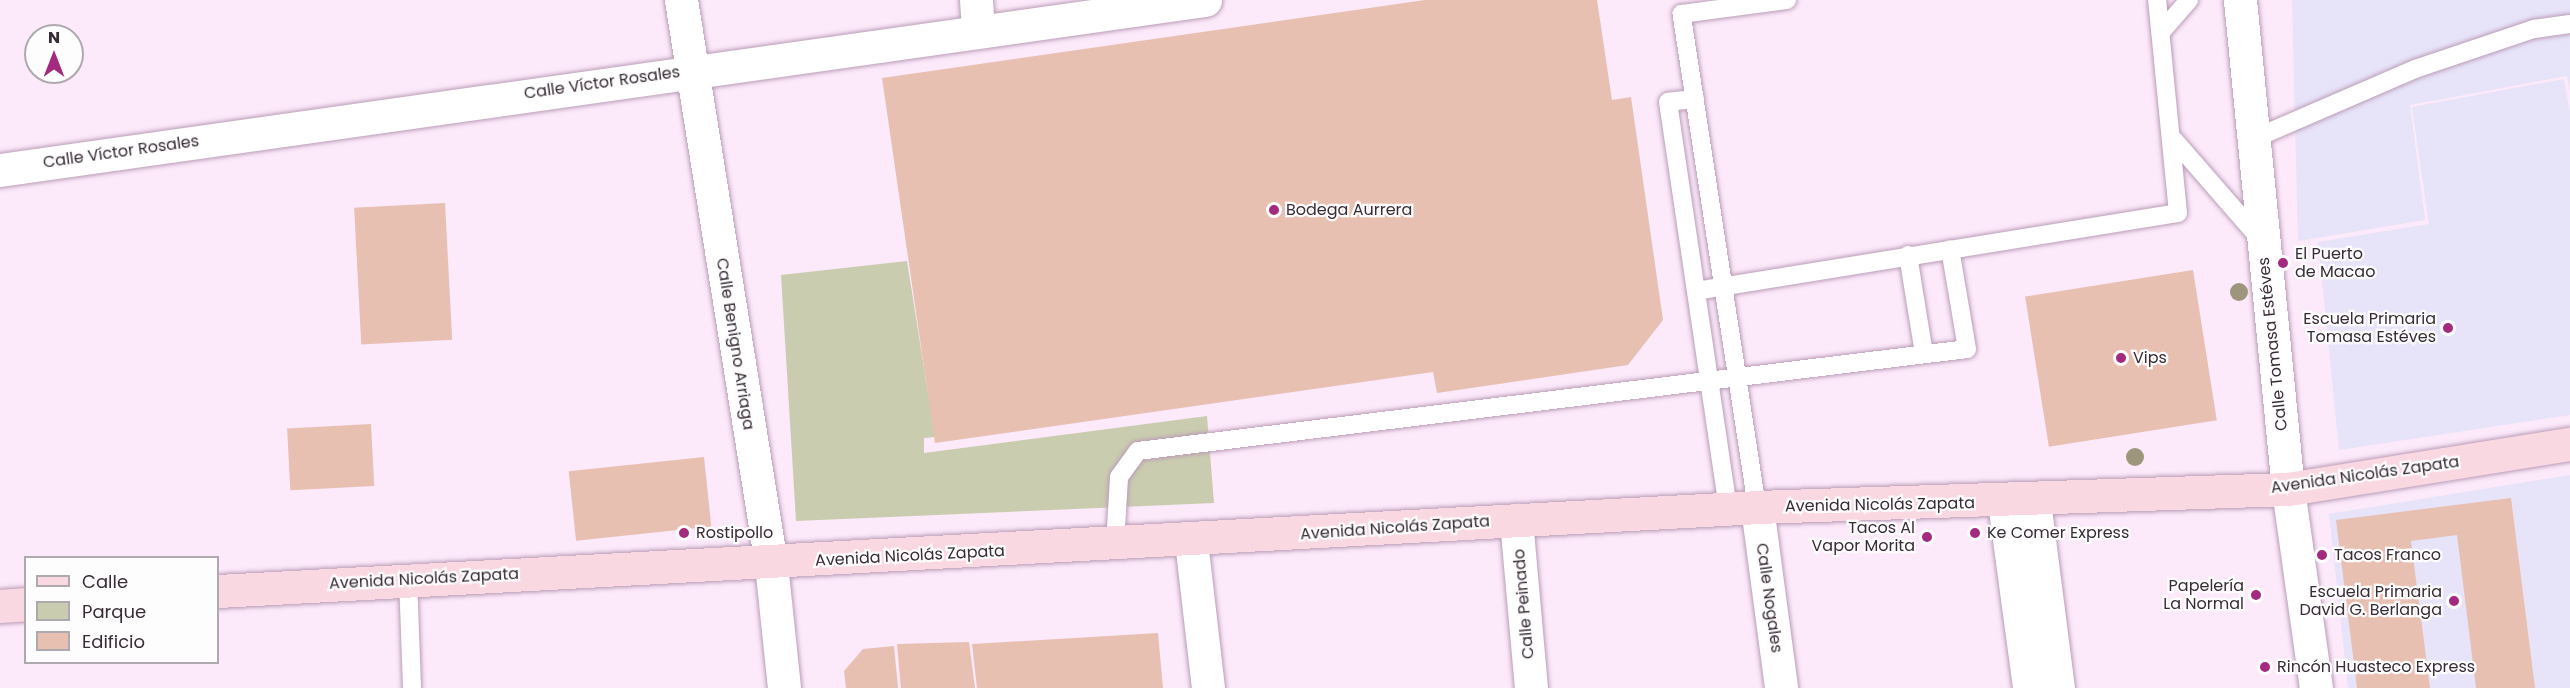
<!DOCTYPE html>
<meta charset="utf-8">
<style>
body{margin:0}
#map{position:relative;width:2570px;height:688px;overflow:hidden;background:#fce9fa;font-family:Poppins,sans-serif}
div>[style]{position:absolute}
.education>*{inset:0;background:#e7e3f9}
.green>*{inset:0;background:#caccaf}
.building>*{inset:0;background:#e7c0b2;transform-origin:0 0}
.roads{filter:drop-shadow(0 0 2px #ba9db7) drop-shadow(0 0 2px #ba9db7)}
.lane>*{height:18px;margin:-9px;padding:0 9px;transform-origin:9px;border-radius:9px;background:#fff}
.street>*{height:33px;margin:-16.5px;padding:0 16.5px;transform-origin:16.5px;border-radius:16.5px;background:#fff}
.secondary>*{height:33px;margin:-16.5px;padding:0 16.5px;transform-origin:16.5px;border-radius:16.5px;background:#fad8e2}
.trees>*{width:18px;height:18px;margin:-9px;border-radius:50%;background:#9e967c}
.dots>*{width:16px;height:16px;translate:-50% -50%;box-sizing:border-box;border:3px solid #fdfdfd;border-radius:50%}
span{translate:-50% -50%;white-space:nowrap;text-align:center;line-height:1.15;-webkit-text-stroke:4.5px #fdfdfd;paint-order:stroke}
.street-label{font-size:16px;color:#382c37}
.poi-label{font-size:16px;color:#382c37}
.left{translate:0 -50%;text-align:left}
.right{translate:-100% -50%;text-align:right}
.legend{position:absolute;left:24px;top:556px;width:195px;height:108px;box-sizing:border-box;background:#fdfdfd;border:2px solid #aea9ae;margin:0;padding:8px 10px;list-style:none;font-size:18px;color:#382c37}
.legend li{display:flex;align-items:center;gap:12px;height:30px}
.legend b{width:30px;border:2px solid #aea9ae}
.north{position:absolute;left:24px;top:24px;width:60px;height:60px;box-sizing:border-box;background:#fdfdfd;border:2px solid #aea9ae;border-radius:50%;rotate:0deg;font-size:16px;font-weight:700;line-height:24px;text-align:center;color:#382c37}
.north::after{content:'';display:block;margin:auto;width:21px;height:27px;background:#a32a7f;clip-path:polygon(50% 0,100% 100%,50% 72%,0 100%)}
</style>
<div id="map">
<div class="education">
<div style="clip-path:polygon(2292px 0,2570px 0,2570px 91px,2567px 76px,2410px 105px,2425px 220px,2298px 241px)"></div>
<div style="clip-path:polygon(2564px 79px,2570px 113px,2570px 415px,2339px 450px,2318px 242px,2429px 224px,2412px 107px)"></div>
<div style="clip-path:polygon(2570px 475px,2570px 688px,2348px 688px,2329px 514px)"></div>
</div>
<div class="green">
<div style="clip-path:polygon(907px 261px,935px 437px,924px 438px,924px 453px,1207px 416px,1214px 503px,796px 521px,781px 275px)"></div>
</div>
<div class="building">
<div style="clip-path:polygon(1425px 0,1597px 0,1612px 100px,1631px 97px,1663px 320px,1628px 365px,1437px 393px,1433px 372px,935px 443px,882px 78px)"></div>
<div style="left:445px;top:203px;width:137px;height:91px;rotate:87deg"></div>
<div style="left:2193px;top:270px;width:152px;height:170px;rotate:81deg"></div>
<div style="left:371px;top:424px;width:62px;height:84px;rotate:87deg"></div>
<div style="left:704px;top:457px;width:70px;height:136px;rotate:84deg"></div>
<div style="clip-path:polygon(2511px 498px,2535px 688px,2476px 688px,2457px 535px,2411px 541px,2430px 688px,2357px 688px,2336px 520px)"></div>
<div style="clip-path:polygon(1158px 633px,1163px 688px,977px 688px,972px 644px)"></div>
<div style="clip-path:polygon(969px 642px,975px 688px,901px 688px,897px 644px)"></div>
<div style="clip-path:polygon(894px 646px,898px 688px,846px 688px,844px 671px,863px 649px)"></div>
</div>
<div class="roads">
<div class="lane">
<div style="left:2161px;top:32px;width:43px;rotate:-48.8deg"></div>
<div style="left:1695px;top:99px;width:27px;rotate:174deg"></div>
<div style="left:1668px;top:102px;width:411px;rotate:81.6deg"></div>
<div style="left:2258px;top:137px;width:171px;rotate:-23.4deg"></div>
<div style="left:2415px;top:69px;width:126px;rotate:-18.6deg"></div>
<div style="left:2534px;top:29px;width:36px;rotate:-8deg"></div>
<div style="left:2174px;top:140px;width:131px;rotate:49deg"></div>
<div style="left:1908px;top:255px;width:100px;rotate:80.8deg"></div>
<div style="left:1696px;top:291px;width:488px;rotate:-9.2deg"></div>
<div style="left:2178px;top:213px;width:214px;rotate:-95.6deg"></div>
<div style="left:1757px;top:507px;width:499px;rotate:-98.7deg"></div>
<div style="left:1682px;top:14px;width:106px;rotate:-7.6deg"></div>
<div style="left:1115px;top:545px;width:68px;rotate:-86.6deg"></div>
<div style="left:1119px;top:477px;width:32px;rotate:-54deg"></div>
<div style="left:1138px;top:451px;width:835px;rotate:-7.01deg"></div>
<div style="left:1967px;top:349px;width:101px;rotate:-99.6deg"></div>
<div style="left:408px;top:578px;width:110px;rotate:87.9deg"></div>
</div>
<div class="street">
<div style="left:681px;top:0;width:571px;rotate:80.93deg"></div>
<div style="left:771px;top:564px;width:125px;rotate:84deg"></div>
<div style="left:976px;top:0;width:31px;rotate:86deg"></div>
<div style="left:2240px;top:0;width:491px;rotate:84.4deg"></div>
<div style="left:2288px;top:489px;width:201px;rotate:82deg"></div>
<div style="left:0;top:170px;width:1217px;rotate:-8.03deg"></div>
<div style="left:2034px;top:501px;width:189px;rotate:82.7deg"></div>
<div style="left:2004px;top:502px;width:188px;rotate:82.3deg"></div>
<div style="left:1757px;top:507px;width:183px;rotate:82.4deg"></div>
<div style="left:1516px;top:520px;width:169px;rotate:84.9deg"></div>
<div style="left:1191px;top:541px;width:148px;rotate:83.4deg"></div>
</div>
<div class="secondary">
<div style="left:218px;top:591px;width:1541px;rotate:-3.12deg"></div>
<div style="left:1757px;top:507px;width:531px;rotate:-1.94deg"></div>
<div style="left:2288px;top:489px;width:286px;rotate:-9.1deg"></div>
<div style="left:0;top:606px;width:26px;rotate:-4deg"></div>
</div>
</div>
<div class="trees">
<div style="left:2239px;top:292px"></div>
<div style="left:2135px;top:457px"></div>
</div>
<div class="dots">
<div style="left:1274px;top:210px;background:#a32a7f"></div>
<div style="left:2283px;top:263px;background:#a32a7f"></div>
<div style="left:2448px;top:328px;background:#a32a7f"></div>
<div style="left:2121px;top:358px;background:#a32a7f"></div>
<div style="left:684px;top:533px;background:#a32a7f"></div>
<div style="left:1975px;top:533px;background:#a32a7f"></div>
<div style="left:1927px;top:537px;background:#a32a7f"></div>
<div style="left:2322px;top:555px;background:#a32a7f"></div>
<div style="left:2256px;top:595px;background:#a32a7f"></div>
<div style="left:2454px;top:601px;background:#a32a7f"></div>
<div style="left:2265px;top:667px;background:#a32a7f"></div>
</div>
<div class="street-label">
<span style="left:602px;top:83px;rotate:-8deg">Calle Víctor Rosales</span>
<span style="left:121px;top:152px;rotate:-8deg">Calle Víctor Rosales</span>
<span style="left:735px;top:344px;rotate:81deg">Calle Benigno Arriaga</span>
<span style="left:2273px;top:344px;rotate:-96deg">Calle Tomasa Estéves</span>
<span style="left:2365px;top:475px;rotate:-8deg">Avenida Nicolás Zapata</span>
<span style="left:1880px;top:505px;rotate:-1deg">Avenida Nicolás Zapata</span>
<span style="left:1395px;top:528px;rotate:-4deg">Avenida Nicolás Zapata</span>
<span style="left:910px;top:556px;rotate:-3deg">Avenida Nicolás Zapata</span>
<span style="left:424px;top:579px;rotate:-3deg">Avenida Nicolás Zapata</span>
<span style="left:1769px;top:598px;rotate:82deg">Calle Nogales</span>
<span style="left:1524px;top:604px;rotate:-95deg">Calle Peinado</span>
</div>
<div class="poi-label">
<span class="left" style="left:1286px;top:210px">Bodega Aurrera</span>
<span class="left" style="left:2295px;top:263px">El Puerto<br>de Macao</span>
<span class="right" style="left:2436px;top:328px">Escuela Primaria<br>Tomasa Estéves</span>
<span class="left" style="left:2133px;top:358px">Vips</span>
<span class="right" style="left:1915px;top:537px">Tacos Al<br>Vapor Morita</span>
<span class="left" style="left:696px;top:533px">Rostipollo</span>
<span class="left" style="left:1987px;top:533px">Ke Comer Express</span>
<span class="left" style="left:2334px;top:555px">Tacos Franco</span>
<span class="right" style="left:2244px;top:595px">Papelería<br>La Normal</span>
<span class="right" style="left:2442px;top:601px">Escuela Primaria<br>David G. Berlanga</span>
<span class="left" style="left:2277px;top:667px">Rincón Huasteco Express</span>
</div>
<ul class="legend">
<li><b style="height:8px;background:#fad8e2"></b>Calle</li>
<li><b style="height:16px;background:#caccaf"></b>Parque</li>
<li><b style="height:16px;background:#e7c0b2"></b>Edificio</li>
</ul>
<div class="north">N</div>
</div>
